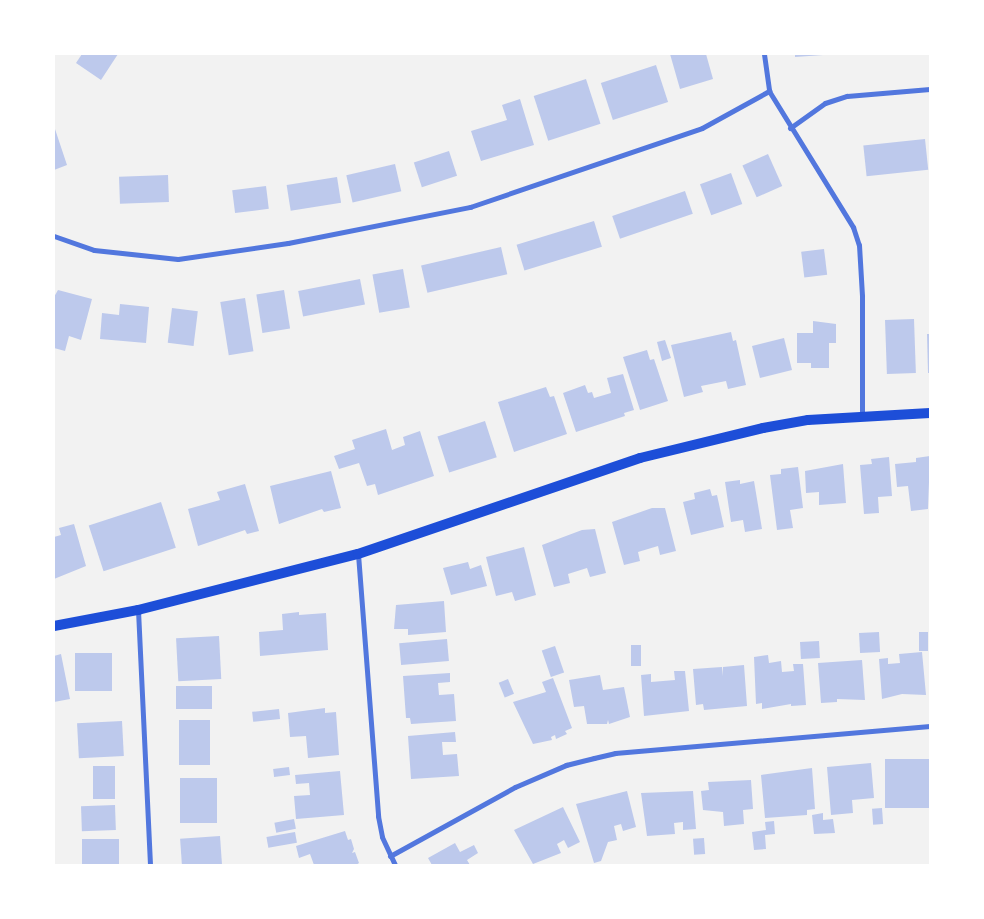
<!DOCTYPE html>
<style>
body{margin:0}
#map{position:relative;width:984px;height:919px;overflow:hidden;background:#f2f2f2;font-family:Montserrat,sans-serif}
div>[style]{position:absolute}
.building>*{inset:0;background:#bdc9ec;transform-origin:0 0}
.minor>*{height:5px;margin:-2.5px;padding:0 2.5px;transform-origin:2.5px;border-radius:2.5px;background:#5277de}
.secondary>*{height:10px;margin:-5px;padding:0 5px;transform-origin:5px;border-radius:5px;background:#1d4ed8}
span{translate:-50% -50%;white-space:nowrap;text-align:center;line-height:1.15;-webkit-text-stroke:4px #fff;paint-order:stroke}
.frame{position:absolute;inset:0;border:55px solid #fff;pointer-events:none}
</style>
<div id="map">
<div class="building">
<div style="clip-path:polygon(82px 54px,118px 54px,101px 80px,76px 63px)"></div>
<div style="clip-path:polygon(670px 54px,706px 54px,713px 79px,680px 89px)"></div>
<div style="clip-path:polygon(795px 54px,823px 54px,823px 55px,795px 57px)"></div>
<div style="left:656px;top:65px;width:39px;height:58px;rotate:72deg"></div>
<div style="left:586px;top:79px;width:47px;height:55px;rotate:72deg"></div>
<div style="clip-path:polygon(520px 99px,534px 145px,481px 161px,471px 131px,507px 120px,502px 105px)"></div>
<div style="clip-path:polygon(54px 126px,67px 165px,54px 170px)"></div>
<div style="left:925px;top:139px;width:31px;height:62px;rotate:84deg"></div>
<div style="left:449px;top:151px;width:26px;height:37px;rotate:72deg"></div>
<div style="left:768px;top:154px;width:35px;height:28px;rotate:66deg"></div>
<div style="left:395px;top:164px;width:28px;height:50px;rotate:77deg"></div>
<div style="left:731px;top:173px;width:33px;height:33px;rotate:70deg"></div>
<div style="left:168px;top:175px;width:27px;height:49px;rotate:88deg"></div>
<div style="left:337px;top:177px;width:26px;height:51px;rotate:81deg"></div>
<div style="left:266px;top:186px;width:23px;height:34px;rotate:83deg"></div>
<div style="left:685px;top:191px;width:24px;height:77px;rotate:71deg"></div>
<div style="left:594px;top:221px;width:27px;height:81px;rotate:73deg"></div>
<div style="left:501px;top:247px;width:28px;height:82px;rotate:77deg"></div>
<div style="left:824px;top:249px;width:26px;height:23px;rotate:83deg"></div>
<div style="left:403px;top:269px;width:39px;height:31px;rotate:80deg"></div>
<div style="left:360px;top:279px;width:26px;height:63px;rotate:79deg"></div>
<div style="clip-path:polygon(58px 290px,92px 299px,81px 340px,69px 336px,65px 351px,54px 348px,54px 297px)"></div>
<div style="left:284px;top:290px;width:39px;height:28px;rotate:81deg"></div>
<div style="left:245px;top:298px;width:54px;height:25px;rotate:81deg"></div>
<div style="clip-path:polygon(120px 304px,149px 307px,146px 343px,100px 339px,102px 313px,119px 315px)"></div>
<div style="left:172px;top:308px;width:26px;height:35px;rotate:7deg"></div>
<div style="left:914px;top:319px;width:54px;height:29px;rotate:88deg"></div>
<div style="clip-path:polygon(813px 321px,836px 324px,836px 343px,829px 343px,829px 368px,811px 368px,811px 363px,797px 363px,797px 333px,813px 333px)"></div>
<div style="clip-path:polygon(731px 332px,733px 341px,736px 340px,746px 385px,728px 389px,726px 381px,701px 386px,703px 392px,684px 397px,671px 345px)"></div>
<div style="clip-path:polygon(927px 334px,930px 334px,930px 373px,928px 373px)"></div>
<div style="left:784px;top:338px;width:33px;height:33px;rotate:76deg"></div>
<div style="clip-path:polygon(665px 340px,671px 358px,662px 361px,657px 342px)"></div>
<div style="clip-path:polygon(647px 350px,650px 360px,654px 359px,668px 401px,640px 410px,623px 357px)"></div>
<div style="clip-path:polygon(623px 374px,634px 410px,624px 413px,625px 416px,576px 432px,563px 393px,585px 385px,588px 393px,592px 392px,594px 398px,611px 393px,607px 378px)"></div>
<div style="clip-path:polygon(546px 387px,550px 397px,554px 396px,567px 434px,514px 452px,498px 402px)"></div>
<div style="left:485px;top:421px;width:38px;height:50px;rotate:72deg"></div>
<div style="clip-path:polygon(386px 429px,392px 450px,405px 445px,403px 437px,420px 431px,434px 476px,378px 495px,375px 484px,367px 486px,359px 463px,339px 469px,334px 456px,355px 449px,352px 440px)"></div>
<div style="clip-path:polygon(930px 456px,928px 509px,911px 511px,908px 486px,897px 487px,895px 464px,916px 462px,916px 458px)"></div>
<div style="clip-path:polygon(889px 457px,892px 496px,878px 497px,879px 513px,864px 514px,860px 465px,872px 464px,871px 459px)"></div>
<div style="clip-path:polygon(843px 464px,846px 503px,819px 505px,819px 492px,806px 493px,805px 471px)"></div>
<div style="clip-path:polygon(798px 467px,803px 508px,790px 510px,793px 528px,777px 530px,770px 475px,781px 474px,781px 469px)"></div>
<div style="clip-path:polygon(331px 471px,341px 508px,324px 512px,322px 509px,279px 524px,270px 486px)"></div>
<div style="clip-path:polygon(740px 480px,740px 484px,754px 481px,762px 529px,745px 532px,743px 520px,731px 522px,725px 482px)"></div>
<div style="clip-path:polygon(245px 484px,259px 531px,247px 534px,245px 530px,198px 546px,188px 509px,220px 500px,217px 492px)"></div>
<div style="clip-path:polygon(710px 489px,712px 496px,717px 495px,724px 527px,691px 535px,683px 502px,695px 499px,694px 493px)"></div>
<div style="left:161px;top:502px;width:48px;height:76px;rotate:72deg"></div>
<div style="clip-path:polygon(652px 508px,665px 508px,676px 551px,660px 555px,658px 546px,638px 552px,640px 561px,624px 565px,612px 522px)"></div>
<div style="clip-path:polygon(74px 524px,86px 566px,54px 579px,54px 537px,61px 535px,59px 528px)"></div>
<div style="clip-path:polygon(595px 529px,606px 573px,590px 577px,587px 568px,568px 574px,570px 583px,554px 587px,542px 545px,582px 530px)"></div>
<div style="clip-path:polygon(524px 547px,536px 595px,515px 601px,512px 592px,496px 596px,486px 557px)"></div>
<div style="clip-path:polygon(468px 562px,470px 569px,481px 565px,487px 586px,451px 595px,443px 568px)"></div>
<div style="clip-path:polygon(444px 601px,446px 632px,408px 635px,408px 629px,394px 629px,396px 605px)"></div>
<div style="clip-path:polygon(299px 612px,299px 615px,326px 613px,328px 650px,260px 656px,259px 632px,283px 630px,282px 614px)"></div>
<div style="left:879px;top:632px;width:20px;height:20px;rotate:87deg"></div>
<div style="left:919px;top:632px;width:9px;height:19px"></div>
<div style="left:219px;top:636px;width:43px;height:43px;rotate:87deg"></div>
<div style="left:447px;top:639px;width:22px;height:48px;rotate:85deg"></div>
<div style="left:819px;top:641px;width:17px;height:19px;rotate:87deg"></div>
<div style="left:631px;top:645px;width:10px;height:21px"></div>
<div style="left:555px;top:646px;width:28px;height:14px;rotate:71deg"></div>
<div style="clip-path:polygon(922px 652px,926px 695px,902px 694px,882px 699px,879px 659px,888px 658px,888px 664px,900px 663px,899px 654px)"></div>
<div style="left:75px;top:653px;width:37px;height:38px"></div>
<div style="clip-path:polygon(61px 654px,70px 699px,54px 702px,54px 656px)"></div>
<div style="clip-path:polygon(768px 655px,769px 663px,781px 661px,782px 672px,794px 671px,793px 664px,803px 664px,806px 705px,791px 706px,791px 704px,762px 709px,762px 703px,756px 704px,754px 657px)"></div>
<div style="clip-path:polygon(862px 660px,865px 700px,837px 699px,837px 702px,821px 703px,818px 663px)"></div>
<div style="clip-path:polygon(744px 665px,747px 706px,704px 710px,703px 704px,696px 705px,693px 669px,722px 667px,722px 676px,723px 667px)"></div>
<div style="clip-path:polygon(674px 671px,685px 671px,689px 711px,644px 716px,641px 675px,651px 674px,651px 682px,675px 680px)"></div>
<div style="clip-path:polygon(450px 673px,450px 682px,438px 683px,439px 695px,454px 694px,456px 721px,411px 724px,410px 718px,406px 718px,403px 676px)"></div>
<div style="clip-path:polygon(600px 675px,603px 690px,624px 687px,630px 717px,609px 724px,608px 720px,607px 724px,587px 724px,584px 706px,574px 707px,569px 680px)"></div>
<div style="clip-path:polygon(553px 678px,572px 728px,565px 731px,567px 734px,556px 739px,555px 735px,551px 737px,552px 740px,533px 744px,513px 702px,546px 692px,542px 682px)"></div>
<div style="left:508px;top:679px;width:16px;height:10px;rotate:68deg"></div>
<div style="left:212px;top:686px;width:23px;height:36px;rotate:90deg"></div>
<div style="clip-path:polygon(325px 708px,325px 713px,336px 712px,339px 755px,308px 758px,306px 736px,290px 737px,288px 713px)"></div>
<div style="left:279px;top:709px;width:10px;height:27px;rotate:84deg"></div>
<div style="left:179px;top:720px;width:31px;height:45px"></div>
<div style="left:122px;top:721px;width:35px;height:45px;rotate:87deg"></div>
<div style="clip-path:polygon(455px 732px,456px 742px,442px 742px,443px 755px,457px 754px,459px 776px,411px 779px,408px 736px)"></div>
<div style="left:930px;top:759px;width:49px;height:45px;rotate:90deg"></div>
<div style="clip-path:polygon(871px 763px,874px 798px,852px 800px,853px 813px,831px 815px,827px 767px)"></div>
<div style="left:115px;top:766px;width:33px;height:22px;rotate:90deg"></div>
<div style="left:289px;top:767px;width:8px;height:16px;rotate:83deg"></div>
<div style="clip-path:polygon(812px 768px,815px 809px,807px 810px,807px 815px,765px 818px,761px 775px)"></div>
<div style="clip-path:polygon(340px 771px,344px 815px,296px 819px,294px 796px,310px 795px,309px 783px,296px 784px,295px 775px)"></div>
<div style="left:180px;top:778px;width:37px;height:45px"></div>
<div style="clip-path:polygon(751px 780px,753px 809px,743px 810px,744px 824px,724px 826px,723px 812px,703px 810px,701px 791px,709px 790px,708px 782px)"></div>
<div style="clip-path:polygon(627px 791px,636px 827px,623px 831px,621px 824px,614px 826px,617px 840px,608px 842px,601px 861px,594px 863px,576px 804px)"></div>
<div style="clip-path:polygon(693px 791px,696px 829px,683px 830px,683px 822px,674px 823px,675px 834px,647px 836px,641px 793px)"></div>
<div style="left:115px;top:805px;width:25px;height:34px;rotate:88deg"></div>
<div style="clip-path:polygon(563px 807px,580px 842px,568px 848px,564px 840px,557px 844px,561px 853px,533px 864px,514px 830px)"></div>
<div style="left:882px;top:808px;width:16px;height:10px;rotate:86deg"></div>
<div style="clip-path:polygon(823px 813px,823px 820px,833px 819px,835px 833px,814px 834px,812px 815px)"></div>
<div style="left:294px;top:819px;width:10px;height:20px;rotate:79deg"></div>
<div style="clip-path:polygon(774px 821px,775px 834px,765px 835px,766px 849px,754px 850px,752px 832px,766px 830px,765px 822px)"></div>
<div style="clip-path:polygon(345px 831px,348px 840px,351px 839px,354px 849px,352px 853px,355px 852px,359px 863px,356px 865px,314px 865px,310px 854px,299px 858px,296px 846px)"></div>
<div style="left:295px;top:832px;width:11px;height:29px;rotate:80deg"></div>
<div style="left:220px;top:836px;width:29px;height:40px;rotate:86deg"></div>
<div style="left:704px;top:838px;width:16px;height:11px;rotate:86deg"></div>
<div style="left:119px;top:839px;width:25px;height:37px;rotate:90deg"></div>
<div style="clip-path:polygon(455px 843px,460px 852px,474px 845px,478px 853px,467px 860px,470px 865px,432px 865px,428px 858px)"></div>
</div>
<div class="minor">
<div style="left:764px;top:54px;width:37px;rotate:82deg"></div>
<div style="left:769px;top:91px;width:160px;rotate:58.3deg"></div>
<div style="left:853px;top:227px;width:19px;rotate:72deg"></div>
<div style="left:859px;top:245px;width:51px;rotate:86.6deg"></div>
<div style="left:862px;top:296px;width:119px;rotate:90deg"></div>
<div style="left:790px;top:128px;width:43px;rotate:-35.5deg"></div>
<div style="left:825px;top:103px;width:23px;rotate:-18deg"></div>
<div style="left:847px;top:96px;width:83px;rotate:-4.8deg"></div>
<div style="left:54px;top:236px;width:42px;rotate:19.3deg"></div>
<div style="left:94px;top:250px;width:84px;rotate:6.1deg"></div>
<div style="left:178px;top:259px;width:111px;rotate:-8.3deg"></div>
<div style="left:288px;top:243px;width:186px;rotate:-11.2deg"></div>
<div style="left:470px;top:207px;width:245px;rotate:-18.8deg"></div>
<div style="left:702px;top:128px;width:77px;rotate:-28.9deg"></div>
<div style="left:358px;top:554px;width:263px;rotate:85.6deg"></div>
<div style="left:378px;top:816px;width:21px;rotate:79deg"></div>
<div style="left:382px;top:837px;width:31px;rotate:65deg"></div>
<div style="left:138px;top:610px;width:255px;rotate:87.3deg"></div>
<div style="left:390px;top:856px;width:143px;rotate:-28.9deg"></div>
<div style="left:515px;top:787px;width:56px;rotate:-23.3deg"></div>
<div style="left:566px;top:765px;width:29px;rotate:-14deg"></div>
<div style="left:594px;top:758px;width:22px;rotate:-13deg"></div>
<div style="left:615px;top:753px;width:316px;rotate:-4.9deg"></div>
</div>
<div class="secondary">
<div style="left:54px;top:626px;width:86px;rotate:-10.8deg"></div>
<div style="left:138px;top:610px;width:227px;rotate:-14.3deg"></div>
<div style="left:358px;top:554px;width:298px;rotate:-18.8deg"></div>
<div style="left:640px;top:458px;width:127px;rotate:-13.7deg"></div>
<div style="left:763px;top:428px;width:46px;rotate:-10.1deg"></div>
<div style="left:808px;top:420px;width:122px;rotate:-3.3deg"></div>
</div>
<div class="frame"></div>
</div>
